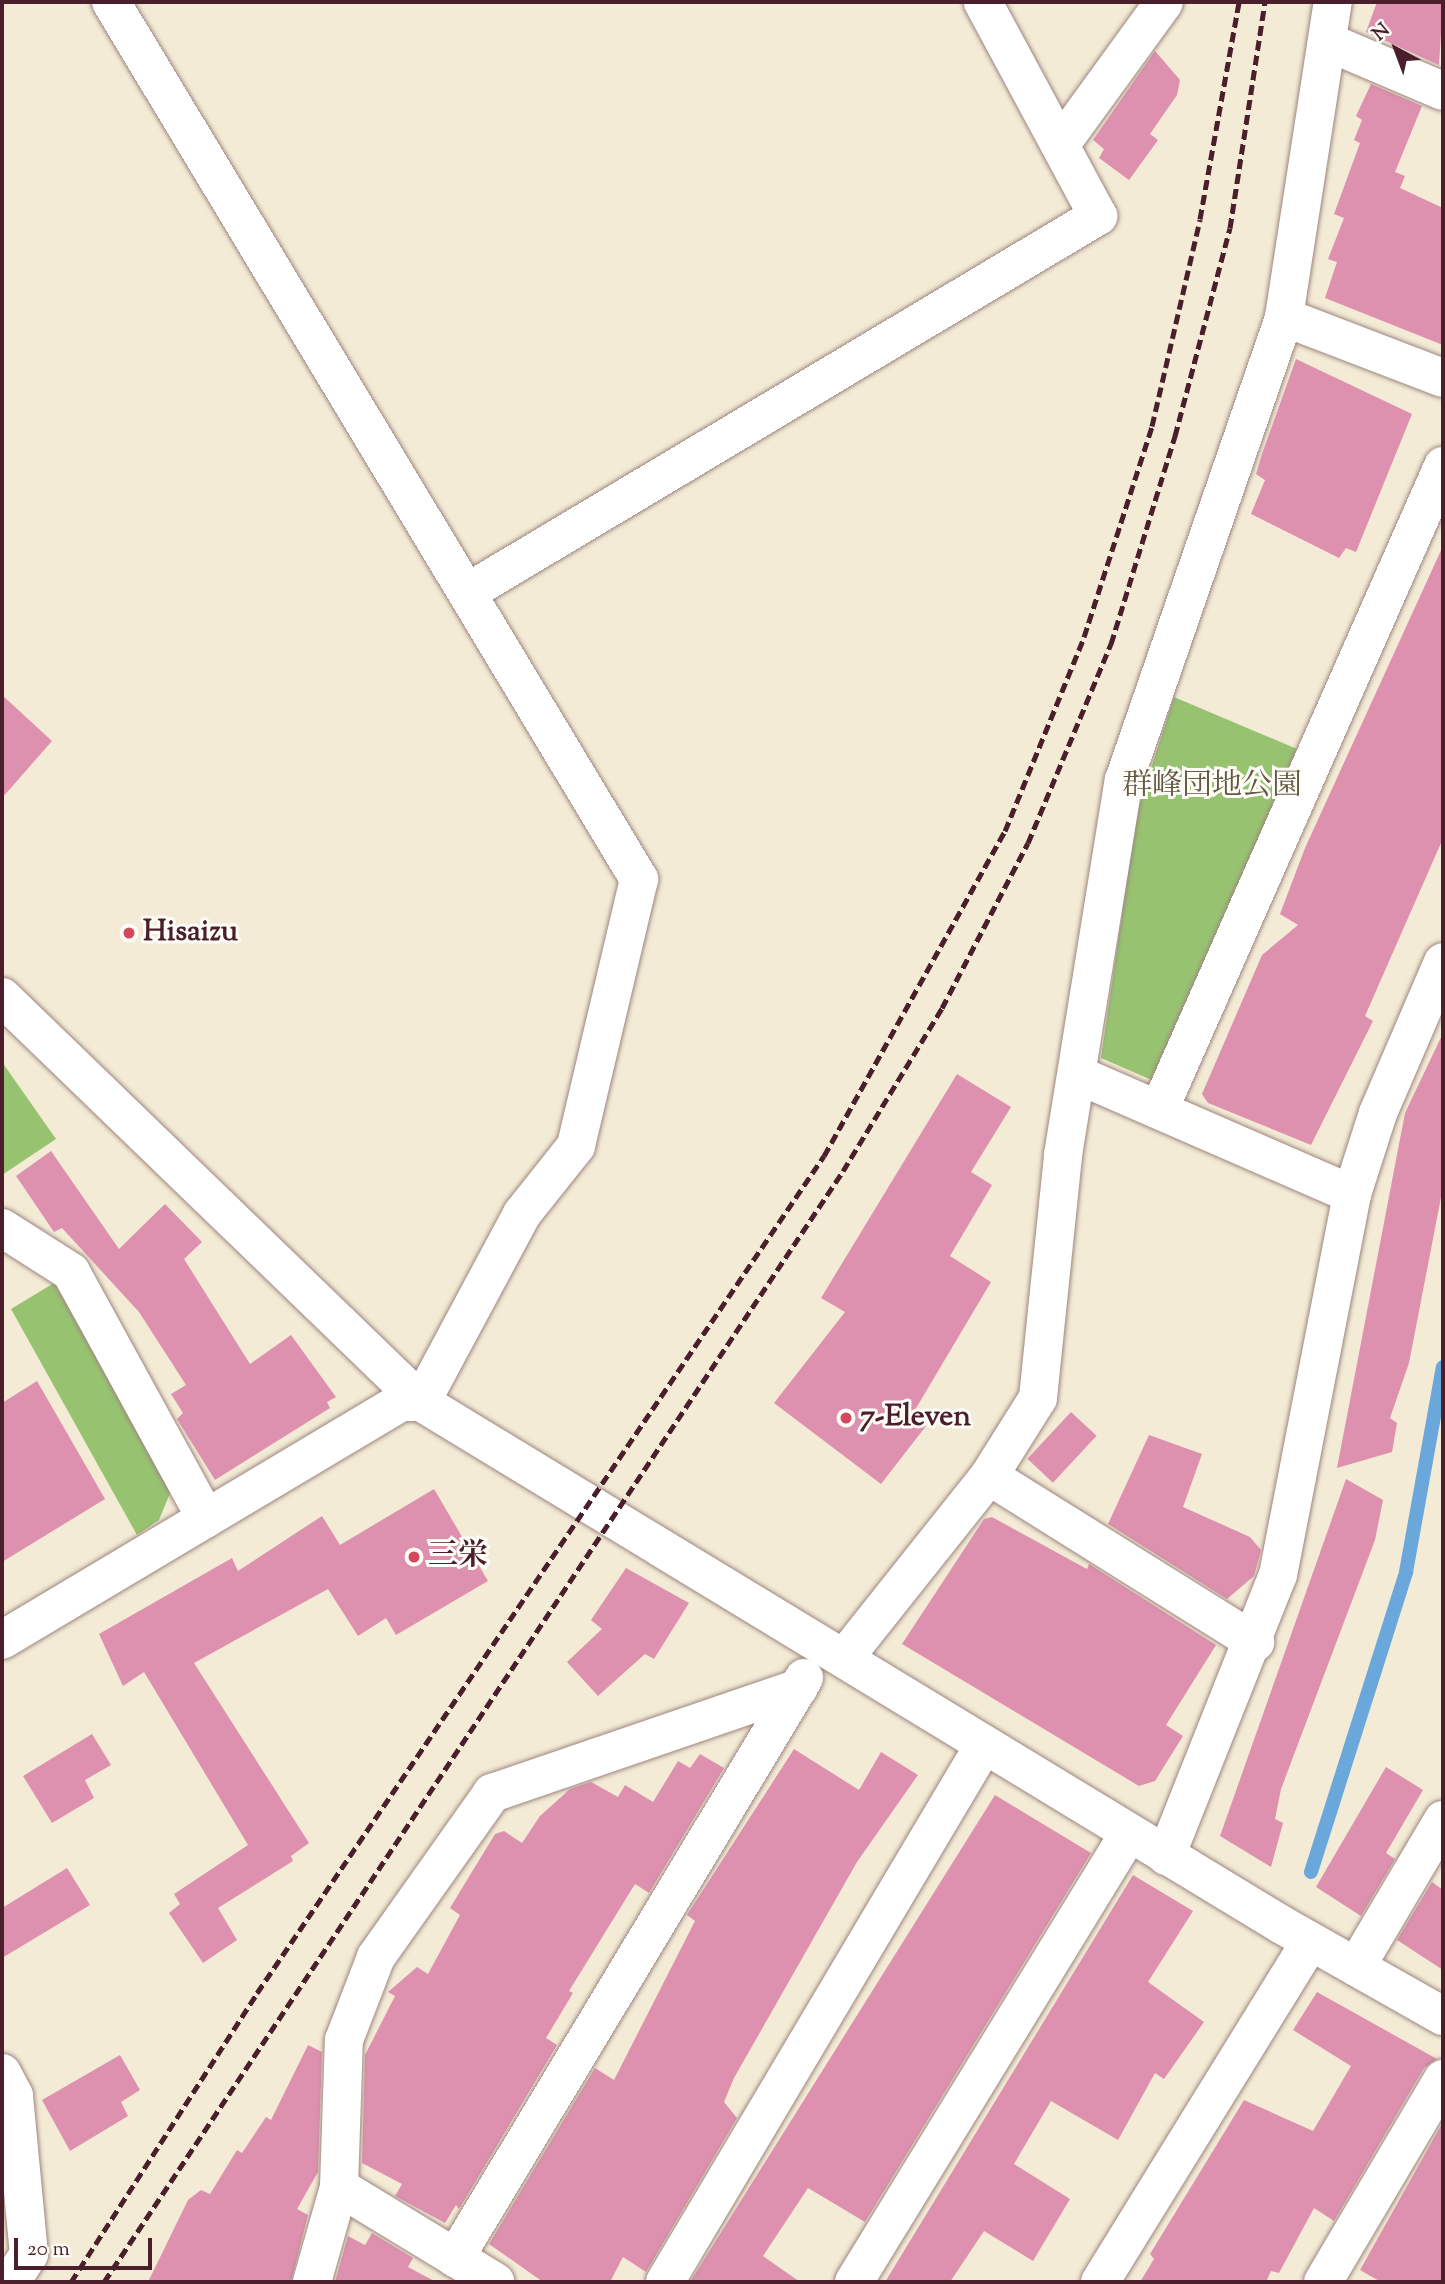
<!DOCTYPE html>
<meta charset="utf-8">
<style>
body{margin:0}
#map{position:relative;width:1445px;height:2284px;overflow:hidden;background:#f3ebd5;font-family:"Sorts Mill Goudy","Noto Serif JP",serif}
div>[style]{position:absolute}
.green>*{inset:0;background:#97c371}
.stream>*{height:14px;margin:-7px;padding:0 7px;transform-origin:7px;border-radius:7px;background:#6aa7db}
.building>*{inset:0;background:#de91af;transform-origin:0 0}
.roads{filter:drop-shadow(0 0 2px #9e8580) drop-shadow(0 0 2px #9e8580)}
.minor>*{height:38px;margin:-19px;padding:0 19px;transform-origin:19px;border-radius:19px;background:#fff}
.rail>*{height:5px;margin-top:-2.5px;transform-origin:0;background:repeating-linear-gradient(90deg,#4a1f2b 0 10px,transparent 0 15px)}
.dots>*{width:19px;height:19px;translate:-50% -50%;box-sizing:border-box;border:4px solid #fdfcf7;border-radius:50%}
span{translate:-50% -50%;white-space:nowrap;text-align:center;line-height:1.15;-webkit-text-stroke:6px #fdfcf7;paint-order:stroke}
.park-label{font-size:30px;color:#655844}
.poi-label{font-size:30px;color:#4a1f2b;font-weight:700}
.left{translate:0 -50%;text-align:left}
.frame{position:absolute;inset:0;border:4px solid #4a1f2b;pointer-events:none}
.north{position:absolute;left:1361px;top:14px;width:70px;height:70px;-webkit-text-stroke:5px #fdfcf7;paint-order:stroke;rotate:319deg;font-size:19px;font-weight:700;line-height:28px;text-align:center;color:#4a1f2b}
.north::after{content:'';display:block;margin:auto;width:24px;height:32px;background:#4a1f2b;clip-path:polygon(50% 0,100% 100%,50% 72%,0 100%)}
.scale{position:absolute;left:14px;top:2238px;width:138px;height:32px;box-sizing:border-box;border:4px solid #4a1f2b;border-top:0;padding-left:9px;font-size:21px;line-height:24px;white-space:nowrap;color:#4a1f2b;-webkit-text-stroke:5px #fdfcf7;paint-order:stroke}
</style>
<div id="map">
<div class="green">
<div style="clip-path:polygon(1174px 697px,1297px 749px,1154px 1081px,1101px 1058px,1137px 812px)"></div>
<div style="clip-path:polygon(2px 1062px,56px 1139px,2px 1175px)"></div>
<div style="clip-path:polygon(54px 1283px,173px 1486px,159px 1520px,137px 1535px,11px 1309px)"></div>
</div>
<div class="stream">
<div style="left:1311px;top:1872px;width:315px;rotate:-72.4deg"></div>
<div style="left:1406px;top:1572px;width:208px;rotate:-79.8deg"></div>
</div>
<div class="building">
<div style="clip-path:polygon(1377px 2px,1443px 2px,1439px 65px,1366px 32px)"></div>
<div style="clip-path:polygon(1155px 51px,1180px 80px,1177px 95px,1150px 134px,1158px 140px,1129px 180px,1099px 158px,1104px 149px,1093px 140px)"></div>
<div style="clip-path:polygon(1371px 84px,1422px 106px,1395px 172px,1405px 176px,1400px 188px,1443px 208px,1443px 345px,1325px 298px,1337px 262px,1328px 259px,1344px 218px,1334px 214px,1360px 143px,1354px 140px,1362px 120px,1356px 116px)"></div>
<div style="clip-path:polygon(1296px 359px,1412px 414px,1356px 552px,1346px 548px,1339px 558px,1251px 514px,1265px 480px,1256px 474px,1262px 454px)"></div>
<div style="clip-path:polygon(1443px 546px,1441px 843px,1365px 1016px,1373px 1021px,1311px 1145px,1208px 1103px,1202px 1094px,1262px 955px,1298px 925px,1280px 914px,1305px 848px)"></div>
<div style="clip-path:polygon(2px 695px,52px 741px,2px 798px)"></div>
<div style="clip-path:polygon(1443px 1033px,1443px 1187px,1409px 1363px,1390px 1418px,1397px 1423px,1392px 1452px,1337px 1468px,1405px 1113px)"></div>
<div style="clip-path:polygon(957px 1074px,1011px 1107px,971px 1172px,992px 1185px,950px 1256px,991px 1282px,912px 1415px,926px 1426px,881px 1484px,774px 1403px,845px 1312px,821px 1298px)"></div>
<div style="clip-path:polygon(51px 1151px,119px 1249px,165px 1204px,202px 1242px,184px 1259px,250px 1364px,291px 1335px,336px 1397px,327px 1402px,330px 1408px,215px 1480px,177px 1419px,183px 1413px,171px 1394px,186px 1385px,139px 1312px,62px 1228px,54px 1232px,16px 1176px)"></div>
<div style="clip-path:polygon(37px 1381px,105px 1499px,2px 1562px,2px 1403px)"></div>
<div style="left:1071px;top:1412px;width:35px;height:64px;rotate:43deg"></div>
<div style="clip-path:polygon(1149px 1435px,1202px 1454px,1183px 1507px,1250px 1537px,1261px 1550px,1254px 1576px,1227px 1599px,1108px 1524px)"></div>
<div style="clip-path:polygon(1346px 1479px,1383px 1500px,1375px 1540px,1281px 1789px,1275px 1819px,1283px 1823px,1271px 1867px,1220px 1836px)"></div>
<div style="clip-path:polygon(434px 1489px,488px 1581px,396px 1635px,386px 1618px,358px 1636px,328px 1589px,194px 1663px,309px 1843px,291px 1856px,293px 1861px,218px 1908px,237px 1940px,203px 1963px,169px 1913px,180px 1904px,174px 1894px,248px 1845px,144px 1672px,123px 1686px,99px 1634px,232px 1558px,238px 1571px,322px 1516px,340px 1545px)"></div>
<div style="clip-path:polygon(992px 1517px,1087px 1569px,1089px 1564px,1216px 1645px,1166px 1725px,1183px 1736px,1155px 1781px,1139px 1786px,902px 1644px,984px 1519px)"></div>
<div style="clip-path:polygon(626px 1568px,689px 1603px,654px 1659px,645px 1654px,598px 1696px,567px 1662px,602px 1629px,591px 1620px)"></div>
<div style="clip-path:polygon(92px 1734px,111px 1765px,85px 1780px,94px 1798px,52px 1823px,23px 1776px)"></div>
<div style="clip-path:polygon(794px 1749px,859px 1790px,881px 1752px,918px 1775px,857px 1862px,734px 2078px,724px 2102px,737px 2118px,646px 2272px,623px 2257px,610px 2282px,543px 2282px,489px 2244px,595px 2068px,614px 2080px,695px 1921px,687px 1915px)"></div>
<div style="clip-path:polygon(700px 1754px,724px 1768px,649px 1893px,635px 1884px,569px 1991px,573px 1993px,546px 2038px,557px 2045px,459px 2209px,456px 2205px,445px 2223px,395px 2196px,402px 2184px,362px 2163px,365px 2055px,395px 1996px,388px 1992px,417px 1967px,428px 1974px,460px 1915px,450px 1908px,495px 1834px,504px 1831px,522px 1843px,540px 1816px,570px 1789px,591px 1782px,618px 1797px,625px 1785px,653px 1802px,678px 1761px,690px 1768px)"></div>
<div style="clip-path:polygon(1386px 1767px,1423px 1790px,1386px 1853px,1395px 1859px,1361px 1916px,1316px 1887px)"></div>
<div style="clip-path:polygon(995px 1795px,1091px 1853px,865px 2222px,808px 2188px,763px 2256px,800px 2282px,690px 2282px)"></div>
<div style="clip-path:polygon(67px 1868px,90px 1905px,2px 1958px,2px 1908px)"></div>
<div style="clip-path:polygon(1133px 1875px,1193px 1911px,1148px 1982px,1204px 2022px,1164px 2079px,1155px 2073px,1118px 2140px,1051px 2101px,1014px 2164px,1070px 2199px,1033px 2261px,984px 2231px,950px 2282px,885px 2282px)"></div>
<div style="clip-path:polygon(1432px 1882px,1443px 1890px,1443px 1970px,1397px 1940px)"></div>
<div style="clip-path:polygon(1317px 1992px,1437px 2059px,1424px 2068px,1334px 2221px,1314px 2208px,1279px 2273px,1271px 2271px,1266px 2282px,1140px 2282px,1154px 2259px,1150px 2254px,1244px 2100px,1313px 2131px,1351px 2066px,1293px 2030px)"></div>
<div style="clip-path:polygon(308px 2045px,322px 2052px,318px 2172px,297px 2209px,308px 2215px,291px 2282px,148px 2282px,188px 2200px,201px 2190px,210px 2194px,237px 2150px,242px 2153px,266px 2117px,271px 2120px)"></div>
<div style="clip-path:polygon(120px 2055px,140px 2090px,121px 2102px,128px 2116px,70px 2151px,42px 2100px)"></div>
<div style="clip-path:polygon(1443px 2122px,1443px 2282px,1381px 2282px,1360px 2270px)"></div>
<div style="clip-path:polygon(372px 2233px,413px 2258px,408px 2267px,436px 2282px,335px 2282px,348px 2236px,365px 2245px)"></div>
</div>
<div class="roads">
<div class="minor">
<div style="left:111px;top:2px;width:1024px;rotate:58.95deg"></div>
<div style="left:639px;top:879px;width:274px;rotate:103.3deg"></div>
<div style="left:576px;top:1146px;width:87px;rotate:128.5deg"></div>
<div style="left:522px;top:1214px;width:213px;rotate:118.2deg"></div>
<div style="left:1328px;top:42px;width:125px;rotate:23.1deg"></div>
<div style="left:1061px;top:144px;width:175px;rotate:-54deg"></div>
<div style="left:1284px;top:317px;width:170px;rotate:21deg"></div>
<div style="left:468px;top:592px;width:734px;rotate:-30.83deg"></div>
<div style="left:1098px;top:216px;width:243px;rotate:-118.3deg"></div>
<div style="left:2px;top:997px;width:583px;rotate:44.03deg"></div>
<div style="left:421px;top:1402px;width:1007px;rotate:31.28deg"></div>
<div style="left:1282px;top:1925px;width:185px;rotate:29.5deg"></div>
<div style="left:1078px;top:1075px;width:299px;rotate:23.5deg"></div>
<div style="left:1159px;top:1110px;width:704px;rotate:-66.2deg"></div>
<div style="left:2px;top:1228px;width:82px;rotate:32.5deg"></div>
<div style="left:71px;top:1272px;width:281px;rotate:61.3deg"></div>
<div style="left:989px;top:1476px;width:314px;rotate:32deg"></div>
<div style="left:2px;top:1640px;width:465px;rotate:-30.8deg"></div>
<div style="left:402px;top:1402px;width:19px"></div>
<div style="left:845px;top:1657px;width:231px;rotate:-51.5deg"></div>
<div style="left:989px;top:1476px;width:92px;rotate:-57.9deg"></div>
<div style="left:1038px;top:1398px;width:244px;rotate:-84.1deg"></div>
<div style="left:1063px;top:1155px;width:380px;rotate:-80.8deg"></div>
<div style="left:1124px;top:780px;width:490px;rotate:-70.9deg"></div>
<div style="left:1284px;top:317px;width:319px;rotate:-81.2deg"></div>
<div style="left:1166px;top:1856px;width:302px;rotate:-68.3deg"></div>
<div style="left:1278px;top:1575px;width:388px;rotate:-79deg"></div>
<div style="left:1352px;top:1194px;width:85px;rotate:-72.2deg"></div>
<div style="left:1378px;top:1113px;width:164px;rotate:-66.7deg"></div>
<div style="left:1356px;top:1967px;width:171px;rotate:-59.4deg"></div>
<div style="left:2px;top:2073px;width:26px;rotate:62deg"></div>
<div style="left:14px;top:2096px;width:159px;rotate:84.6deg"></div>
<div style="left:29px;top:2254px;width:33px;rotate:123deg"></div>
<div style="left:339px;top:2187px;width:183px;rotate:31.3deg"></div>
<div style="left:455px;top:2258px;width:677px;rotate:-58.96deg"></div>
<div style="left:312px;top:2282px;width:99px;rotate:-74.1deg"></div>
<div style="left:339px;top:2187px;width:147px;rotate:-88.1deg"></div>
<div style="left:344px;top:2040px;width:89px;rotate:-68.9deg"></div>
<div style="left:376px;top:1957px;width:201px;rotate:-54.7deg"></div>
<div style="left:492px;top:1793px;width:324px;rotate:-18.9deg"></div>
<div style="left:665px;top:2282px;width:625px;rotate:-59.29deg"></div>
<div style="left:854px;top:2282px;width:527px;rotate:-58.51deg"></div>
<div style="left:1100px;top:2282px;width:400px;rotate:-58.3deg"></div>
<div style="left:1323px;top:2282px;width:236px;rotate:-59.4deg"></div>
</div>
</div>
<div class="rail">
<div style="left:71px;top:2282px;width:344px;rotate:-57.2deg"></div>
<div style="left:257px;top:1993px;width:1011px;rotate:-55.89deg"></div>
<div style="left:824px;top:1156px;width:372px;rotate:-60.9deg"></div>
<div style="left:1005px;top:831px;width:209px;rotate:-67.8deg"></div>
<div style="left:1084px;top:637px;width:222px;rotate:-72.1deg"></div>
<div style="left:1152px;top:426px;width:212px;rotate:-76.9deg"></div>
<div style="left:1200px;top:219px;width:220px;rotate:-79.8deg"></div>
<div style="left:104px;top:2282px;width:1334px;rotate:-56.37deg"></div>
<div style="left:843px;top:1171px;width:191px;rotate:-58.7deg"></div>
<div style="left:942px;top:1008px;width:186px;rotate:-62.5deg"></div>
<div style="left:1028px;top:843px;width:216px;rotate:-67.4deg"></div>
<div style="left:1111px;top:644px;width:218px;rotate:-72.9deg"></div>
<div style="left:1175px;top:436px;width:215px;rotate:-75.2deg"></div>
<div style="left:1230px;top:228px;width:229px;rotate:-81.2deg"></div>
</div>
<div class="dots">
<div style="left:129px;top:933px;background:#d1495b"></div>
<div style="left:846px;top:1418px;background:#d1495b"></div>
<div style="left:414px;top:1557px;background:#d1495b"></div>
</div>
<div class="park-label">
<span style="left:1212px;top:787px">群峰団地公園</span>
</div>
<div class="poi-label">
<span class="left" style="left:143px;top:933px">Hisaizu</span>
<span class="left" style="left:860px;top:1418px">7-Eleven</span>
<span class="left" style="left:428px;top:1557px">三栄</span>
</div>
<div class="frame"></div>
<div class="north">N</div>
<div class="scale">20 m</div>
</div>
